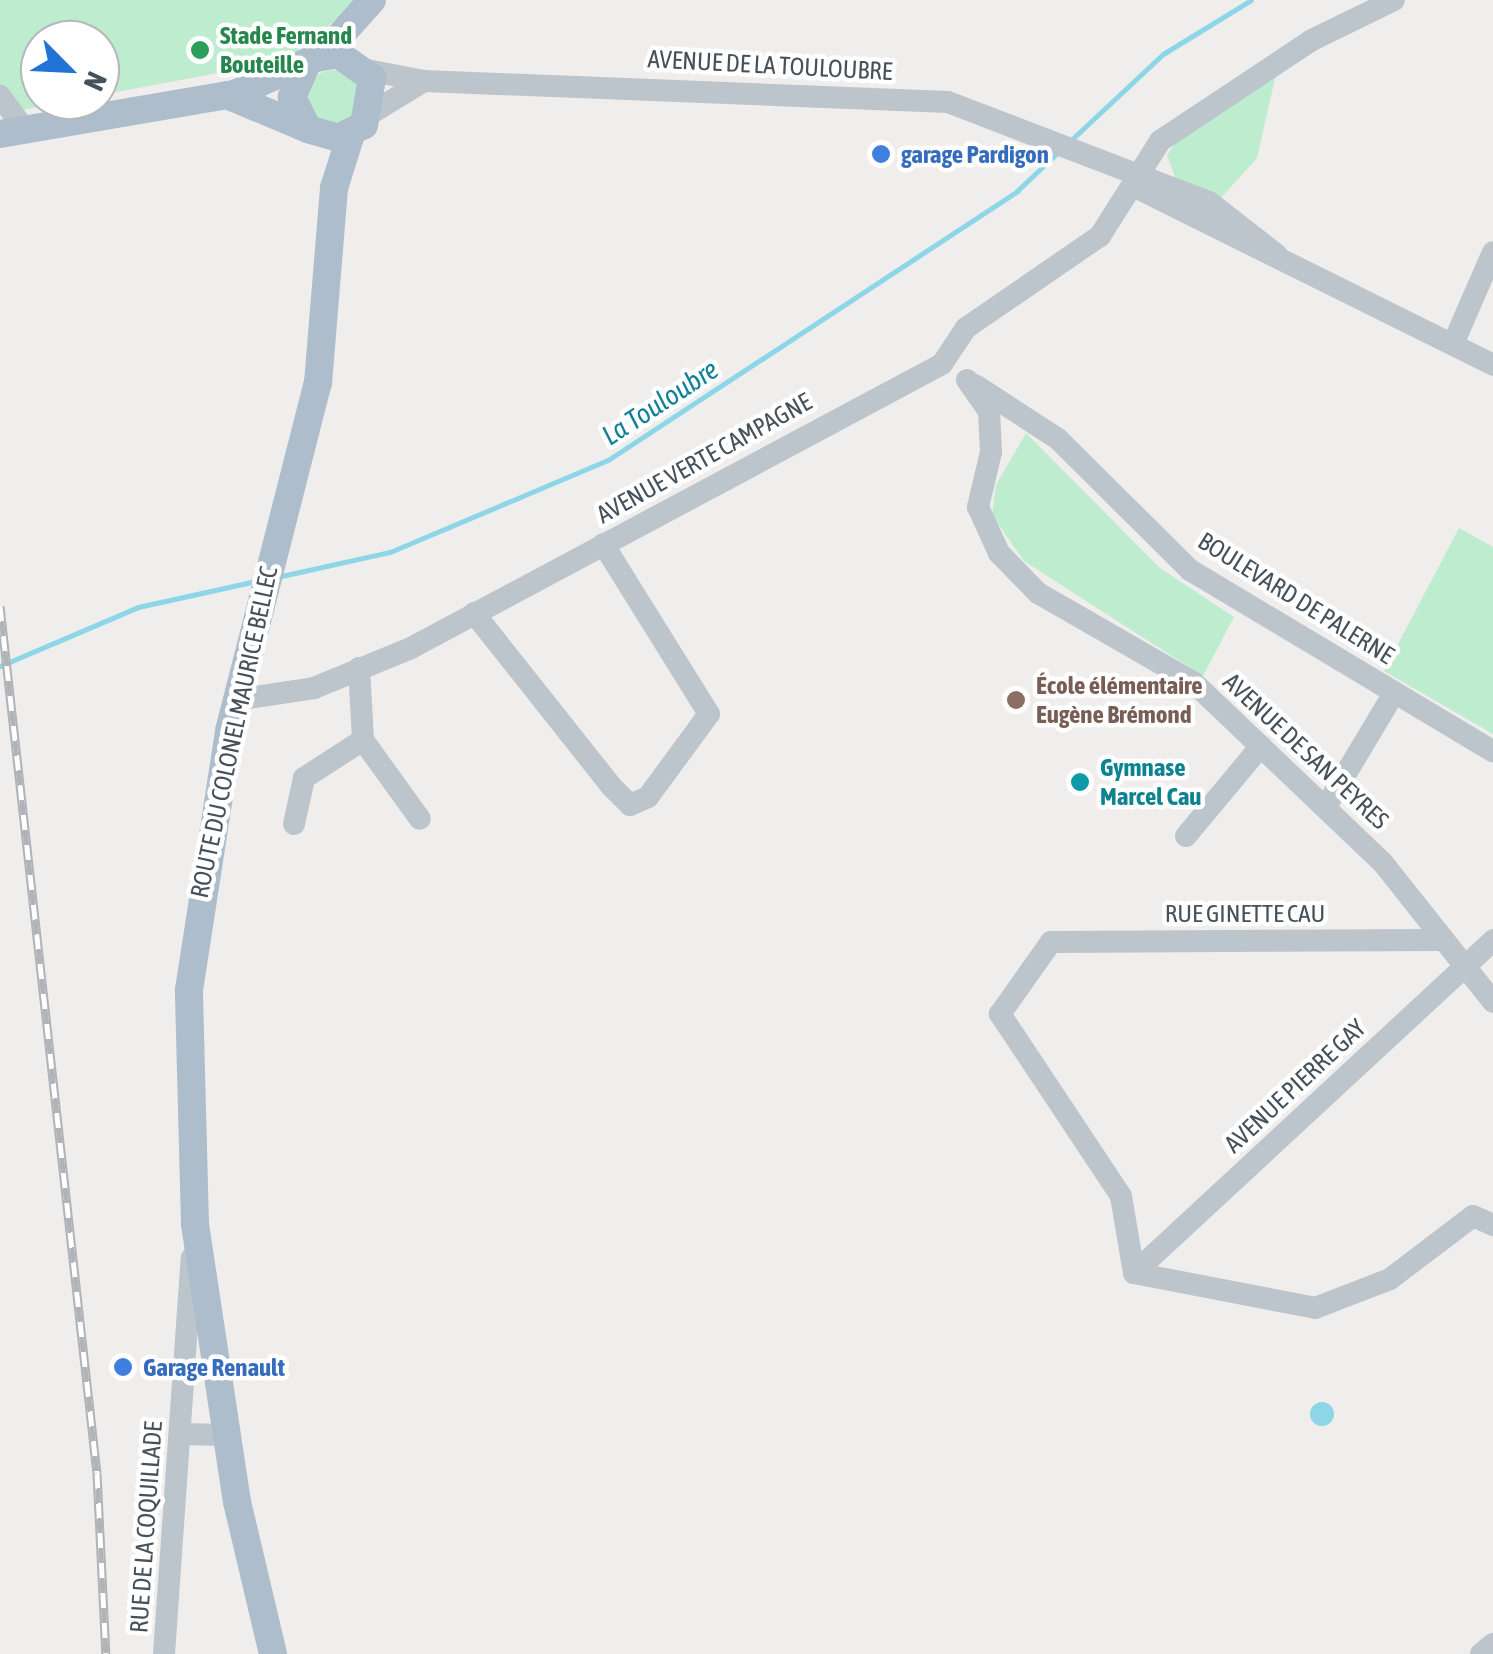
<!DOCTYPE html>
<meta charset="utf-8">
<style>
body{margin:0}
#map{position:relative;width:1493px;height:1654px;overflow:hidden;background:#f0eded;font-family:"Asap Condensed",sans-serif}
div>[style]{position:absolute}
.green>*{inset:0;background:#bdecce}
.round{border-radius:50%}
.water>*{inset:0;background:#8cd6e7}
.stream>*{height:5px;margin:-2.5px;padding:0 2.5px;transform-origin:2.5px;border-radius:2.5px;background:#8cd6e7}
.minor>*{height:22px;margin:-11px;padding:0 11px;transform-origin:11px;border-radius:11px;background:#bcc5cc}
.major>*{height:28px;margin:-14px;padding:0 14px;transform-origin:14px;border-radius:14px;background:#aebdcb}
.rail>*{height:9px;margin-top:-4.5px;transform-origin:0;background:repeating-linear-gradient(90deg,#fff 0 15px,#b0b3b8 0 30px);box-sizing:border-box;border-block:2px solid #b0b3b8}
.dots>*{width:28px;height:28px;translate:-50% -50%;box-sizing:border-box;border:5px solid #fff;border-radius:50%}
span{translate:-50% -50%;white-space:nowrap;text-align:center;line-height:1.15;-webkit-text-stroke:9px #fff;paint-order:stroke}
.leisure-label{font-size:25px;color:#27864d;font-weight:700}
.left{translate:0 -50%;text-align:left}
.street-label{font-size:25px;color:#46515a}
.shop-label{font-size:25px;color:#366cbe;font-weight:700}
.education-label{font-size:25px;color:#785e54;font-weight:700}
.culture-label{font-size:25px;color:#0d838f;font-weight:700}
.water-label{font-size:28px;color:#13809a;font-style:italic}
.north{position:absolute;left:20px;top:20px;width:100px;height:100px;box-sizing:border-box;background:#fff;border:2px solid #b5b9bd;border-radius:50%;rotate:114deg;font-size:28px;font-weight:700;line-height:40px;text-align:center;color:#46515a}
.north::after{content:'';display:block;margin:auto;width:35px;height:45px;background:#2174d6;clip-path:polygon(50% 0,100% 100%,50% 72%,0 100%)}
</style>
<div id="map">
<div class="green">
<div style="clip-path:polygon(0 0,359px 0,288px 60px,100px 95px,100px 40px,40px 40px,40px 100px,75px 100px,17px 111px,0 87px)"></div>
<div class="round" style="left:306px;top:70px;width:54px;height:54px"></div>
<div style="clip-path:polygon(1276px 74px,1257px 158px,1219px 200px,1176px 180px,1167px 155px,1176px 142px)"></div>
<div style="clip-path:polygon(1026px 433px,1160px 568px,1234px 617px,1203px 676px,1024px 561px,992px 515px,996px 485px)"></div>
<div style="clip-path:polygon(1459px 528px,1493px 547px,1493px 734px,1384px 671px)"></div>
</div>
<div class="water">
<div class="round" style="left:1310px;top:1402px;width:24px;height:24px"></div>
</div>
<div class="stream">
<div style="left:1070px;top:141px;width:127px;rotate:-43.1deg"></div>
<div style="left:1163px;top:54px;width:103px;rotate:-31.5deg"></div>
<div style="left:277px;top:577px;width:116px;rotate:-12.5deg"></div>
<div style="left:390px;top:552px;width:237px;rotate:-22.9deg"></div>
<div style="left:608px;top:460px;width:490px;rotate:-33.3deg"></div>
<div style="left:1017px;top:191px;width:57px;rotate:-43.6deg"></div>
<div style="left:0;top:666px;width:150px;rotate:-23.1deg"></div>
<div style="left:138px;top:607px;width:121px;rotate:-12.4deg"></div>
</div>
<div class="minor">
<div style="left:367px;top:70px;width:58px;rotate:10.9deg"></div>
<div style="left:424px;top:81px;width:524px;rotate:2.29deg"></div>
<div style="left:948px;top:102px;width:280px;rotate:21deg"></div>
<div style="left:1209px;top:202px;width:86px;rotate:37.9deg"></div>
<div style="left:0;top:96px;width:44px;rotate:53.4deg"></div>
<div style="left:373px;top:112px;width:60px;rotate:-31.3deg"></div>
<div style="left:1137px;top:188px;width:398px;rotate:26.4deg"></div>
<div style="left:1453px;top:344px;width:100px;rotate:-66.5deg"></div>
<div style="left:967px;top:380px;width:38px;rotate:55deg"></div>
<div style="left:989px;top:411px;width:41px;rotate:87.2deg"></div>
<div style="left:991px;top:452px;width:57px;rotate:103.3deg"></div>
<div style="left:978px;top:507px;width:51px;rotate:65.5deg"></div>
<div style="left:999px;top:553px;width:56px;rotate:45.7deg"></div>
<div style="left:1038px;top:593px;width:179px;rotate:29.9deg"></div>
<div style="left:1193px;top:682px;width:262px;rotate:43.6deg"></div>
<div style="left:1383px;top:863px;width:177px;rotate:51.6deg"></div>
<div style="left:975px;top:385px;width:99px;rotate:33deg"></div>
<div style="left:1058px;top:439px;width:186px;rotate:44.8deg"></div>
<div style="left:1190px;top:570px;width:353px;rotate:30.9deg"></div>
<div style="left:474px;top:613px;width:221px;rotate:51.6deg"></div>
<div style="left:611px;top:786px;width:27px;rotate:45deg"></div>
<div style="left:630px;top:805px;width:20px;rotate:-24deg"></div>
<div style="left:648px;top:797px;width:103px;rotate:-53.7deg"></div>
<div style="left:709px;top:714px;width:200px;rotate:-121.9deg"></div>
<div style="left:359px;top:668px;width:72px;rotate:86.8deg"></div>
<div style="left:363px;top:740px;width:97px;rotate:54.2deg"></div>
<div style="left:236px;top:700px;width:79px;rotate:-8.7deg"></div>
<div style="left:314px;top:688px;width:105px;rotate:-22.4deg"></div>
<div style="left:411px;top:648px;width:602px;rotate:-28.14deg"></div>
<div style="left:942px;top:364px;width:43px;rotate:-56.3deg"></div>
<div style="left:966px;top:328px;width:163px;rotate:-34.5deg"></div>
<div style="left:1100px;top:236px;width:112px;rotate:-57.7deg"></div>
<div style="left:1160px;top:141px;width:182px;rotate:-33.6deg"></div>
<div style="left:1312px;top:40px;width:91px;rotate:-26deg"></div>
<div style="left:1327px;top:805px;width:131px;rotate:-59.1deg"></div>
<div style="left:294px;top:824px;width:47px;rotate:-77.7deg"></div>
<div style="left:304px;top:778px;width:70px;rotate:-32.8deg"></div>
<div style="left:1186px;top:836px;width:117px;rotate:-50.2deg"></div>
<div style="left:1134px;top:1273px;width:78px;rotate:-99.6deg"></div>
<div style="left:1121px;top:1196px;width:219px;rotate:-123.6deg"></div>
<div style="left:1000px;top:1014px;width:88px;rotate:-54.7deg"></div>
<div style="left:1051px;top:942px;width:387px;rotate:-0.3deg"></div>
<div style="left:1134px;top:1273px;width:490px;rotate:-42.8deg"></div>
<div style="left:1134px;top:1273px;width:184px;rotate:10.9deg"></div>
<div style="left:1315px;top:1308px;width:80px;rotate:-21.1deg"></div>
<div style="left:1390px;top:1279px;width:104px;rotate:-37.2deg"></div>
<div style="left:1473px;top:1216px;width:22px;rotate:24deg"></div>
<div style="left:180px;top:1434px;width:46px;rotate:1.2deg"></div>
<div style="left:164px;top:1654px;width:397px;rotate:-86deg"></div>
<div style="left:1481px;top:1654px;width:16px;rotate:-40deg"></div>
</div>
<div class="major">
<div style="left:322px;top:56px;width:75px;rotate:-48.2deg"></div>
<div style="left:227px;top:95px;width:88px;rotate:22.8deg"></div>
<div style="left:0;top:134px;width:237px;rotate:-9.7deg"></div>
<div style="left:234px;top:94px;width:90px;rotate:-23.7deg"></div>
<div style="left:316px;top:58px;width:22px;rotate:-10deg"></div>
<div style="left:338px;top:54px;width:42px;rotate:35.2deg"></div>
<div style="left:372px;top:78px;width:48px;rotate:99.7deg"></div>
<div style="left:364px;top:125px;width:28px;rotate:153deg"></div>
<div style="left:339px;top:138px;width:32px;rotate:-164deg"></div>
<div style="left:308px;top:129px;width:36px;rotate:-117deg"></div>
<div style="left:292px;top:97px;width:37px;rotate:-66deg"></div>
<div style="left:273px;top:1654px;width:156px;rotate:-103.3deg"></div>
<div style="left:237px;top:1502px;width:281px;rotate:-98.6deg"></div>
<div style="left:195px;top:1224px;width:234px;rotate:-91.5deg"></div>
<div style="left:189px;top:990px;width:262px;rotate:-81.2deg"></div>
<div style="left:229px;top:731px;width:359px;rotate:-75.7deg"></div>
<div style="left:318px;top:383px;width:196px;rotate:-85.3deg"></div>
<div style="left:334px;top:188px;width:57px;rotate:-72.5deg"></div>
</div>
<div class="rail">
<div style="left:0;top:606px;width:872px;rotate:83.62deg"></div>
<div style="left:97px;top:1473px;width:181px;rotate:87.2deg"></div>
</div>
<div class="dots">
<div style="left:200px;top:50px;background:#2e9e5b"></div>
<div style="left:881px;top:154px;background:#3f7fe0"></div>
<div style="left:1016px;top:700px;background:#8d6e63"></div>
<div style="left:1080px;top:782px;background:#0f9aa8"></div>
<div style="left:123px;top:1367px;background:#3f7fe0"></div>
</div>
<div class="leisure-label">
<span class="left" style="left:220px;top:50px">Stade Fernand<br>Bouteille</span>
</div>
<div class="street-label">
<span style="left:770px;top:65px;rotate:3deg">AVENUE DE LA TOULOUBRE</span>
<span style="left:704px;top:458px;rotate:-29deg">AVENUE VERTE CAMPAGNE</span>
<span style="left:1296px;top:598px;rotate:32deg">BOULEVARD DE PALERNE</span>
<span style="left:234px;top:732px;rotate:-78deg">ROUTE DU COLONEL MAURICE BELLEC</span>
<span style="left:1306px;top:751px;rotate:43deg">AVENUE DE SAN PEYRES</span>
<span style="left:1245px;top:913px">RUE GINETTE CAU</span>
<span style="left:1295px;top:1086px;rotate:-43deg">AVENUE PIERRE GAY</span>
<span style="left:146px;top:1527px;rotate:-86deg">RUE DE LA COQUILLADE</span>
</div>
<div class="shop-label">
<span class="left" style="left:901px;top:154px">garage Pardigon</span>
<span class="left" style="left:143px;top:1367px">Garage Renault</span>
</div>
<div class="education-label">
<span class="left" style="left:1036px;top:700px">École élémentaire<br>Eugène Brémond</span>
</div>
<div class="culture-label">
<span class="left" style="left:1100px;top:782px">Gymnase<br>Marcel Cau</span>
</div>
<div class="water-label">
<span style="left:660px;top:402px;rotate:-33deg">La Touloubre</span>
</div>
<div class="north">N</div>
</div>
